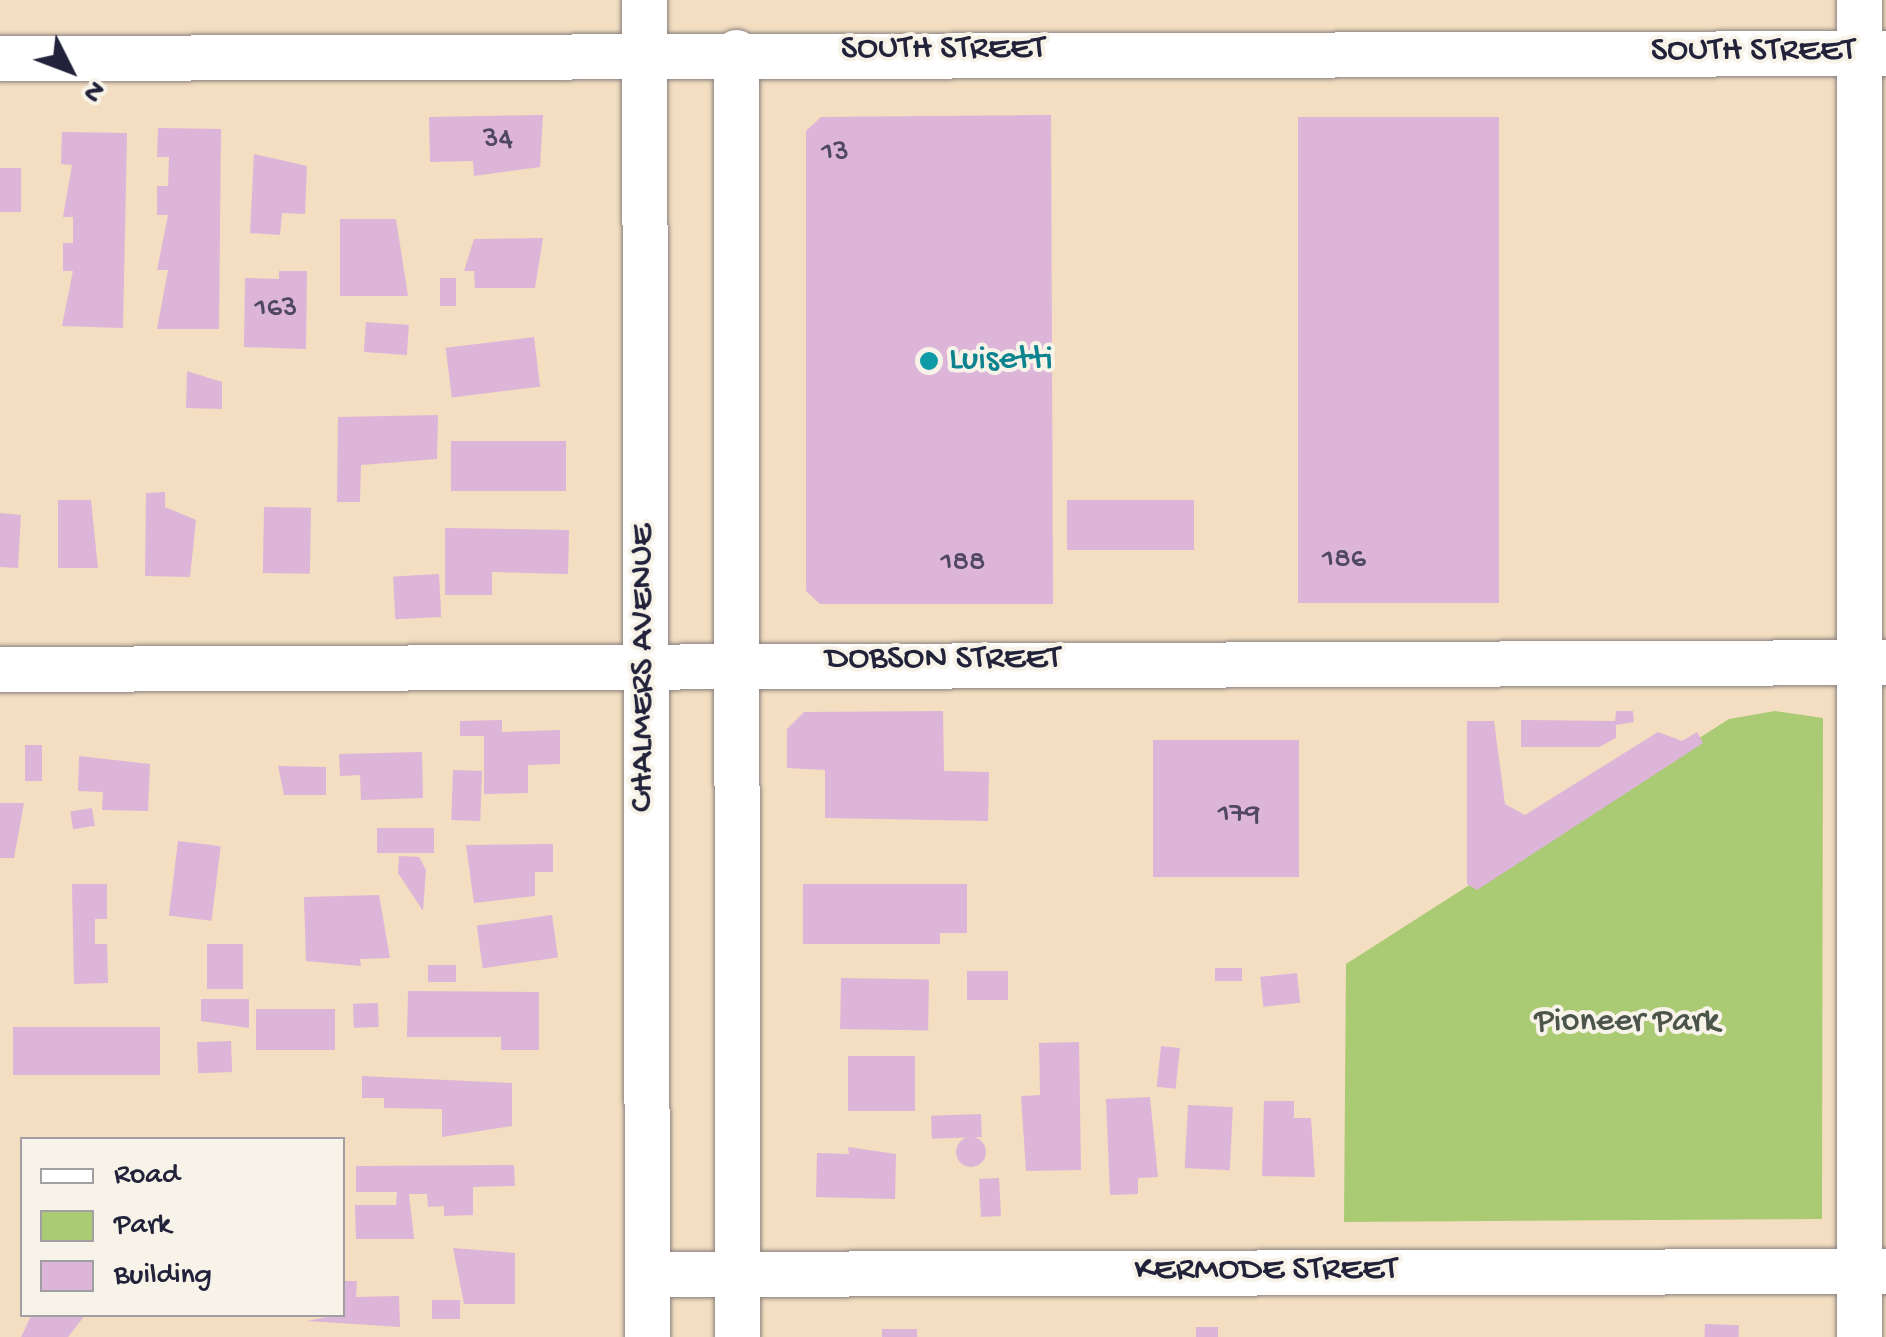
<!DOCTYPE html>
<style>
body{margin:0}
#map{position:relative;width:1886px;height:1337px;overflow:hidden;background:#f3dec1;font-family:"Gochi Hand",sans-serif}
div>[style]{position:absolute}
.green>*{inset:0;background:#aacb74}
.building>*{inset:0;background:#dcb5d8;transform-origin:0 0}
.round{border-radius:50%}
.roads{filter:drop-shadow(0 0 2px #8a807e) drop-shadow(0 0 2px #8a807e)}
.minor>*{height:45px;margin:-22.5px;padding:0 22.5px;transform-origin:22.5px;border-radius:22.5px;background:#fff}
.dots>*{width:28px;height:28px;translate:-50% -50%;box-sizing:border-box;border:5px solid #f7f3e8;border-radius:50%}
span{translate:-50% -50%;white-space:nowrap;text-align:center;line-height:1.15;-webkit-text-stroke:8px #f7f3e8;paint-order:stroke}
.number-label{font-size:30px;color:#504762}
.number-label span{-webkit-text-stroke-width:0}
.street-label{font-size:35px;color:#22223b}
.culture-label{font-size:35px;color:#0d838f}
.left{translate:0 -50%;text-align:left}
.park-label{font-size:35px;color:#4b554c}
.legend{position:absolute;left:20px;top:1137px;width:325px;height:180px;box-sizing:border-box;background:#f7f3e8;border:2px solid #a29fa3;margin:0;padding:12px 18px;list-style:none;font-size:30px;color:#22223b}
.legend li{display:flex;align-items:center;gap:20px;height:50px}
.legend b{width:50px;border:2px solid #a29fa3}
.north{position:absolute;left:20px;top:20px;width:100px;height:100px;-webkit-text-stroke:8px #f7f3e8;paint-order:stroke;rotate:132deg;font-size:28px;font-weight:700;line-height:40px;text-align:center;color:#22223b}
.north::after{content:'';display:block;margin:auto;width:35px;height:45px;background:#22223b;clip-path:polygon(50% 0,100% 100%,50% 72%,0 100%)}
</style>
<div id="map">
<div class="green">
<div style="clip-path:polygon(1775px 711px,1823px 718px,1822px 1219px,1344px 1222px,1346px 964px,1729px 719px)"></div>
</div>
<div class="building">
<div style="clip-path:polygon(543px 115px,540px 167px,474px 176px,473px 161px,430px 162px,429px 117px)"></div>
<div style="clip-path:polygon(1051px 115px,1053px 604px,820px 604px,806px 591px,806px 131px,821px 117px)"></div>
<div style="left:1298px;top:117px;width:201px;height:486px"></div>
<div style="clip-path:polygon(158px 128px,221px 129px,219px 329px,157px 329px,168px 270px,157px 270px,168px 215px,157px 215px,157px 186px,168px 186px,169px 157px,157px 157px)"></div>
<div style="clip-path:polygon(62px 132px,127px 133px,123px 328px,62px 326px,73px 271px,63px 271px,63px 243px,73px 243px,73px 217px,63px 217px,72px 165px,61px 164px)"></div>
<div style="clip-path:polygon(254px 154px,307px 166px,305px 214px,282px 213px,280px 235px,250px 233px)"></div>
<div style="left:0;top:168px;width:21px;height:44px"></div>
<div style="clip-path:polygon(340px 219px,396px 219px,408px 296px,340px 296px)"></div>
<div style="clip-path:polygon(543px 238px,535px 288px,475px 288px,474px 271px,464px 271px,474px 239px)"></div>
<div style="clip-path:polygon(279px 271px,307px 271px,306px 349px,244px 347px,245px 278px,279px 279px)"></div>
<div style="left:440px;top:278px;width:16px;height:28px"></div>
<div style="left:366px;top:322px;width:43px;height:30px;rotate:4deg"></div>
<div style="left:534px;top:337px;width:50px;height:89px;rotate:83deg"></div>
<div style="clip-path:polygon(187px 371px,222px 382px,222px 409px,186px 408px)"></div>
<div style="clip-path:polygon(438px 415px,437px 459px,361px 465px,360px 502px,337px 502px,338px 417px)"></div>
<div style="left:451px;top:441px;width:115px;height:50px"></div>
<div style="clip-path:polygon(165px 492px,165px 507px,196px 520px,190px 577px,145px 576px,146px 493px)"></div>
<div style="clip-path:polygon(58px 500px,91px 500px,98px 568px,58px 568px)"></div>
<div style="left:1194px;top:500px;width:50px;height:127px;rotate:90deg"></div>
<div style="left:264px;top:507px;width:47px;height:66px;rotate:1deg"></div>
<div style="clip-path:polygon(0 513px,21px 515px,18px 568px,0 567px)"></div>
<div style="clip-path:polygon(445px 528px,569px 530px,568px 574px,492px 572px,492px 595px,445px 595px)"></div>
<div style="left:439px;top:574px;width:43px;height:46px;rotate:87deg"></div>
<div style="clip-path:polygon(943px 711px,944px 771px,989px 772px,988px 821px,825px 818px,825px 770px,787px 768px,787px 729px,804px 712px)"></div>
<div style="clip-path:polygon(1616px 711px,1633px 711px,1634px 722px,1616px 725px,1616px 738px,1599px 747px,1521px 747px,1521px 720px,1615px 721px)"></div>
<div style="clip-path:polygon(502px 720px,502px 732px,560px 730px,560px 764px,528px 765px,528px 793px,484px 794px,484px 736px,460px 736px,460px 721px)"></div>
<div style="clip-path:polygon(1467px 721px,1494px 721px,1505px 804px,1525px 815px,1658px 732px,1682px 741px,1697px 732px,1703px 743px,1477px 890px,1467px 884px)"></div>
<div style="left:1153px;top:740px;width:146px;height:137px"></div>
<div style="left:25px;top:745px;width:17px;height:36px"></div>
<div style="clip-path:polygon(422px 752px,423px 798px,361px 800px,360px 775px,340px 776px,339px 754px)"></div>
<div style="clip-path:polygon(79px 756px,150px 764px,148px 811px,102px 810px,103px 792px,78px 791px)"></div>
<div style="clip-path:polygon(278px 766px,326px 767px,326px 795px,284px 795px)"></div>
<div style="left:453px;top:770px;width:29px;height:50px;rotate:2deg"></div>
<div style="clip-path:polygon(0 803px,24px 803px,14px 858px,0 858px)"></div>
<div style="left:92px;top:808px;width:18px;height:22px;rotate:81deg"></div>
<div style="left:434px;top:828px;width:25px;height:57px;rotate:90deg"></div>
<div style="left:178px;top:841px;width:43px;height:75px;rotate:7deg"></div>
<div style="clip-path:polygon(553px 844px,553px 872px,535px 872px,535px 896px,474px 903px,466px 845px)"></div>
<div style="clip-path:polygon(399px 856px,419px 857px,426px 870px,423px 911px,398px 873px)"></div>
<div style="clip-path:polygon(72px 884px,107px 884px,107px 919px,95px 919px,95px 944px,107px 944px,108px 983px,74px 984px)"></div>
<div style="clip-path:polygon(803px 884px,967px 884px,967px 933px,940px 933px,940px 944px,803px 944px)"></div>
<div style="clip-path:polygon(379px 895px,390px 958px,360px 959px,361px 966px,306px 961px,304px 897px)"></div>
<div style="left:552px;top:915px;width:43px;height:76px;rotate:82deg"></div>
<div style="left:207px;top:944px;width:36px;height:45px"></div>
<div style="left:428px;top:965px;width:28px;height:17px"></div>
<div style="left:1242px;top:968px;width:13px;height:27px;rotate:90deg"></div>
<div style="left:967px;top:971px;width:41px;height:29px"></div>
<div style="left:1297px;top:973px;width:30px;height:37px;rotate:84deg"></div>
<div style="left:841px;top:978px;width:88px;height:51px;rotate:1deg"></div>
<div style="clip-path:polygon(408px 991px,539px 992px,539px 1050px,501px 1050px,501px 1037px,407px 1037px)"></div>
<div style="clip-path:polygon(201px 999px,249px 999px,249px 1028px,201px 1021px)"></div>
<div style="left:378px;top:1003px;width:24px;height:25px;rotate:88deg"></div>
<div style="left:256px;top:1009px;width:79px;height:41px"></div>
<div style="left:160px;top:1027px;width:48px;height:147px;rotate:90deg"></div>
<div style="left:231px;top:1041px;width:31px;height:34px;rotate:88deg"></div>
<div style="clip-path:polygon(1079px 1042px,1081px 1170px,1026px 1171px,1021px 1096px,1040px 1095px,1039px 1043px)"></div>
<div style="left:1161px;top:1046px;width:19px;height:41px;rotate:6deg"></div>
<div style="left:848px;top:1056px;width:67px;height:55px"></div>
<div style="clip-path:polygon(362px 1076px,512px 1083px,512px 1126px,442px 1137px,442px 1109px,384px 1108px,384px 1098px,362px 1098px)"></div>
<div style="clip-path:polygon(1150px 1097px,1158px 1177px,1138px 1178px,1138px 1194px,1110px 1195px,1106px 1099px)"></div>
<div style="clip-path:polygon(1264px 1101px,1294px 1101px,1294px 1118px,1311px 1118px,1315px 1177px,1262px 1176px)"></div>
<div style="left:1188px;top:1105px;width:45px;height:63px;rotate:3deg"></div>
<div style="left:981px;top:1114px;width:23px;height:50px;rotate:88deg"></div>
<div class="round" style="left:956px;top:1137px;width:30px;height:30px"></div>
<div style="clip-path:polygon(848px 1147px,896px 1154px,895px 1199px,816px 1197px,817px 1153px,849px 1154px)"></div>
<div style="clip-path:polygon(514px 1165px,515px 1186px,473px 1187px,473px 1215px,444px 1216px,444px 1206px,428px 1207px,427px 1194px,409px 1194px,414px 1239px,356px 1239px,355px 1205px,396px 1205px,397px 1192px,356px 1192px,356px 1166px)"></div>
<div style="left:999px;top:1178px;width:38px;height:20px;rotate:87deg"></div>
<div style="clip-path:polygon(453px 1248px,515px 1253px,515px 1304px,464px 1304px)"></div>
<div style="clip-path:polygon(342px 1281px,357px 1281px,356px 1297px,399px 1296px,400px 1327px,307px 1321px,342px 1314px)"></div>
<div style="left:432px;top:1300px;width:28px;height:19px"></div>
<div style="clip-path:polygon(32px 1314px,86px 1314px,68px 1337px,21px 1337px)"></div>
<div style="left:1705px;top:1324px;width:34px;height:13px;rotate:2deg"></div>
<div style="left:1196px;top:1327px;width:22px;height:10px"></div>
<div style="left:882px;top:1329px;width:35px;height:8px"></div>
</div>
<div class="roads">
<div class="minor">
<div style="left:644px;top:0;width:1337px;rotate:89.87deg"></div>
<div style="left:1859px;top:0;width:1337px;rotate:90deg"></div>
<div style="left:736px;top:52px;width:1285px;rotate:89.96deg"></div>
<div style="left:0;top:58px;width:1886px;rotate:-0.15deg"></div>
<div style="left:0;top:669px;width:1886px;rotate:-0.21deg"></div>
<div style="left:647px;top:1274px;width:1239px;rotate:-0.14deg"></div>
</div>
</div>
<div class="dots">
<div style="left:929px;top:361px;background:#0f9aa8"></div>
</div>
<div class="number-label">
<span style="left:498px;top:141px">34</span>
<span style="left:835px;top:154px">13</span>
<span style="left:276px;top:310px">163</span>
<span style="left:1344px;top:561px">186</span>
<span style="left:963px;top:564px">188</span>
<span style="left:1239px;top:816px">179</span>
</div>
<div class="street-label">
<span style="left:943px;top:50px">SOUTH STREET</span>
<span style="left:1753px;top:52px">SOUTH STREET</span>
<span style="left:943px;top:660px">DOBSON STREET</span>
<span style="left:644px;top:668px;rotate:-90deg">CHALMERS AVENUE</span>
<span style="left:1266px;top:1271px">KERMODE STREET</span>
</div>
<div class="culture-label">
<span class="left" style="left:949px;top:361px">Luisetti</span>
</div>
<div class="park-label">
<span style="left:1627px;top:1023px">Pioneer Park</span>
</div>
<ul class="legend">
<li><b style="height:12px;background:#fff"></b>Road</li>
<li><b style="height:28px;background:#aacb74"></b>Park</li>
<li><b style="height:28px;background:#dcb5d8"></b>Building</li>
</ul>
<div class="north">N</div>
</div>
